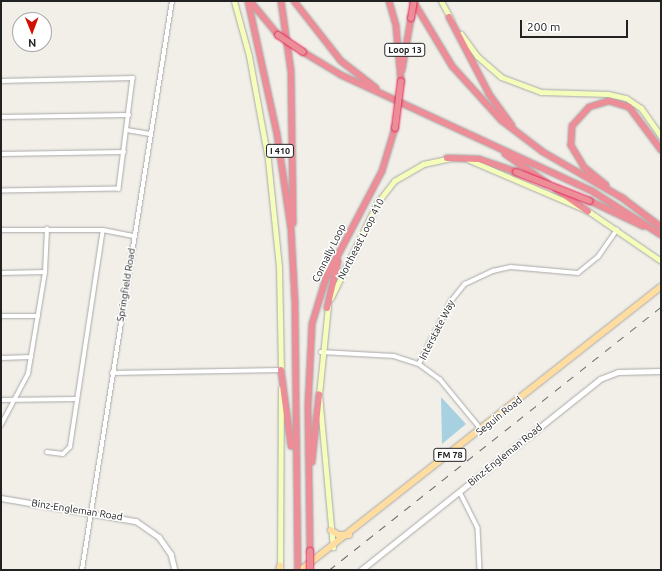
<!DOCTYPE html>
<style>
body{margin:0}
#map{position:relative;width:662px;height:571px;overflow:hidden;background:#f2efe8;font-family:Ubuntu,sans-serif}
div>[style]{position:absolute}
.water>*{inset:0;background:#a7d0e1}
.roads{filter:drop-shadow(0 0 1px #a9a9a9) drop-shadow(0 0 1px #a9a9a9)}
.minor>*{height:3.5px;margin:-1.75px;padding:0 1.75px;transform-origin:1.75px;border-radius:1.75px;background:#fff}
.tertiary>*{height:4.5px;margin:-2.25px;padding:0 2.25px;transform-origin:2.25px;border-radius:2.25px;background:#fff}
.secondary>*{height:5px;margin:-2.5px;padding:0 2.5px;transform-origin:2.5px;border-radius:2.5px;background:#f5fdbb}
.primary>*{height:5.5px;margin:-2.75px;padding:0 2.75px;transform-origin:2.75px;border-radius:2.75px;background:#ffdda0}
.motorway>*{height:6px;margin:-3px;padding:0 3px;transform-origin:3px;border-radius:3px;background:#ec8d97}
.rail>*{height:1px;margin-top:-0.5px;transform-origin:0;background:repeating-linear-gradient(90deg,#707070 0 8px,transparent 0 16px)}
.bridges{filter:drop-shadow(0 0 1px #e52055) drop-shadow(0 0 1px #e52055)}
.motorway-bridge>*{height:6px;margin:-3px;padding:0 3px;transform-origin:3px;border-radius:3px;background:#ec8d97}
span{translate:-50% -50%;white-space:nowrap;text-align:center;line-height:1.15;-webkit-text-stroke:3px #fff;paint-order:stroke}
.shield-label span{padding:1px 3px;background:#fff;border:1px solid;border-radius:3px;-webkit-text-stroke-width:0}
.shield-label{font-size:9px;color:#222;font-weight:700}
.street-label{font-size:10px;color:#222}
.frame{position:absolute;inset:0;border:2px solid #222;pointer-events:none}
.north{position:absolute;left:12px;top:12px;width:40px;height:40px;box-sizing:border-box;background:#fff;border:1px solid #a7a7a7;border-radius:50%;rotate:179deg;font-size:11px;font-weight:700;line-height:16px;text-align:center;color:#222}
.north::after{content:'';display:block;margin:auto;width:14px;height:18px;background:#d31000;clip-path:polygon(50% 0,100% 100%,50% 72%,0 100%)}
.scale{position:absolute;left:520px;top:20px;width:108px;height:18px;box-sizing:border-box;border:2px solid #222;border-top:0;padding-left:5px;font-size:12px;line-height:14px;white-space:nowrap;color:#222;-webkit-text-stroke:3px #fff;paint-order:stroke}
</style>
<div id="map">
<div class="water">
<div style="clip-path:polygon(441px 397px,466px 424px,442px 444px)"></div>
</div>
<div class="roads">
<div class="minor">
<div style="left:1px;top:81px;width:132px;rotate:-1.3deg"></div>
<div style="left:133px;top:78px;width:112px;rotate:97.2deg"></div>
<div style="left:119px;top:189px;width:118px;rotate:179deg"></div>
<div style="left:1px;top:117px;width:128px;rotate:-0.9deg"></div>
<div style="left:127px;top:130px;width:23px;rotate:10deg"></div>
<div style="left:1px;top:154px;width:123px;rotate:-0.9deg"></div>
<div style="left:1px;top:230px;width:102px"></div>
<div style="left:103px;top:230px;width:32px;rotate:11deg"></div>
<div style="left:1px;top:273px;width:44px;rotate:-1.3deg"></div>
<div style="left:1px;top:316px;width:37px"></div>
<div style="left:321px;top:352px;width:73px;rotate:3.1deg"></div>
<div style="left:394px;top:356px;width:26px;rotate:18deg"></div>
<div style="left:419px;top:364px;width:26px;rotate:36deg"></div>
<div style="left:440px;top:379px;width:65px;rotate:50.6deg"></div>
<div style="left:1px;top:358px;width:30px;rotate:-2deg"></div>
<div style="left:419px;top:364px;width:71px;rotate:-63.1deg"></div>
<div style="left:451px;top:301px;width:22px;rotate:-51deg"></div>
<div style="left:465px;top:284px;width:31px;rotate:-25deg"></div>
<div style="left:493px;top:271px;width:18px;rotate:-13deg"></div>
<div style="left:511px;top:267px;width:67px;rotate:5.1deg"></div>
<div style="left:578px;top:273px;width:26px;rotate:-39deg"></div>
<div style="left:598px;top:257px;width:33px;rotate:-55deg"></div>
<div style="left:112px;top:373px;width:169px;rotate:-1deg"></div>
<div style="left:1px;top:400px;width:76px;rotate:-0.8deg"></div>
<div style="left:1px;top:425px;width:58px;rotate:-62.1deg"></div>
<div style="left:28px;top:374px;width:103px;rotate:-80.5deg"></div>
<div style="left:45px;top:272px;width:43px;rotate:-87.3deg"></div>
<div style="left:47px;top:452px;width:16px;rotate:7deg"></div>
<div style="left:63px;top:454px;width:10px;rotate:-45deg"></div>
<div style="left:70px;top:447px;width:219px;rotate:-81.4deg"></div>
<div style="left:460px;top:492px;width:40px;rotate:63.4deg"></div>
<div style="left:478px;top:528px;width:42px;rotate:87.3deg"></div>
<div style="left:82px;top:570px;width:576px;rotate:-81.01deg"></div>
</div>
<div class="tertiary">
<div style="left:1px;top:498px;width:137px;rotate:9.7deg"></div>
<div style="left:136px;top:521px;width:28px;rotate:35deg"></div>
<div style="left:159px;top:537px;width:21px;rotate:55deg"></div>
<div style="left:171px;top:554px;width:16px;rotate:76deg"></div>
<div style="left:361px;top:570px;width:306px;rotate:-38.6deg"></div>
<div style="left:600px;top:379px;width:19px;rotate:-21deg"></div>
<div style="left:618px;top:372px;width:43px;rotate:-1.3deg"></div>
</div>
<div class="secondary">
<div style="left:234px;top:1px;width:57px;rotate:74.7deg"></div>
<div style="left:249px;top:56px;width:106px;rotate:79.6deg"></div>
<div style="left:268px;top:160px;width:108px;rotate:84.1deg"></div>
<div style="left:279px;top:267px;width:107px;rotate:88.9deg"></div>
<div style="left:441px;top:1px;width:21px;rotate:61deg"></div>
<div style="left:461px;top:34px;width:27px;rotate:54deg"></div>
<div style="left:477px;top:56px;width:32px;rotate:41deg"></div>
<div style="left:501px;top:77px;width:43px;rotate:20.6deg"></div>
<div style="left:541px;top:92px;width:67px;rotate:1.7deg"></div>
<div style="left:608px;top:94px;width:18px;rotate:13deg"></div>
<div style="left:626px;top:98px;width:18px;rotate:34deg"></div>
<div style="left:641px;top:108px;width:35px;rotate:55deg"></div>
<div style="left:469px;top:160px;width:129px;rotate:23.2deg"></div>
<div style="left:588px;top:211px;width:88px;rotate:34.4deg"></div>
<div style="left:331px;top:298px;width:106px;rotate:-64.2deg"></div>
<div style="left:377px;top:203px;width:28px;rotate:-52deg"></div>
<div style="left:394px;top:181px;width:34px;rotate:-30deg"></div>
<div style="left:423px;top:164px;width:29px;rotate:-12deg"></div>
<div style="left:328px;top:306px;width:88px;rotate:95.8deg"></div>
<div style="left:319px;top:394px;width:154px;rotate:84.8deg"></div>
<div style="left:280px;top:570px;width:182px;rotate:-89.7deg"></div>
</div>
<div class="primary">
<div style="left:331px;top:530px;width:9px;rotate:32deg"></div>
<div style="left:339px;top:535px;width:10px"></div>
<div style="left:279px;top:570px;width:4px;rotate:-76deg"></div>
<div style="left:301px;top:570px;width:458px;rotate:-38.2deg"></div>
</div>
<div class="motorway">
<div style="left:248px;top:1px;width:136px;rotate:77.7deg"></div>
<div style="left:277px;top:134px;width:96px;rotate:81.6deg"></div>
<div style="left:291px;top:229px;width:75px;rotate:86.9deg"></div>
<div style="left:295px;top:304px;width:266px;rotate:89.4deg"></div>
<div style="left:250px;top:1px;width:44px;rotate:50.5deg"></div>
<div style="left:281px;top:1px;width:71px;rotate:81.9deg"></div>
<div style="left:291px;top:71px;width:152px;rotate:89.2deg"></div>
<div style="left:294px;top:1px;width:76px;rotate:51.9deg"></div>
<div style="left:341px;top:61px;width:44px;rotate:37.6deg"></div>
<div style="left:389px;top:1px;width:26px;rotate:74deg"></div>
<div style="left:396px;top:26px;width:55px;rotate:84.8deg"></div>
<div style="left:413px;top:1px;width:76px;rotate:59deg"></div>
<div style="left:452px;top:66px;width:73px;rotate:47.8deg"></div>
<div style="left:501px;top:120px;width:53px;rotate:37.3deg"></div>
<div style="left:543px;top:152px;width:94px;rotate:30.1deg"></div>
<div style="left:449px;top:17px;width:87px;rotate:62.5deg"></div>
<div style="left:489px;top:94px;width:39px;rotate:54deg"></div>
<div style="left:303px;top:52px;width:44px;rotate:31.2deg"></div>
<div style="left:341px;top:75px;width:277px;rotate:24.8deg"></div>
<div style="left:592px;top:191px;width:82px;rotate:32.5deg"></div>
<div style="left:402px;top:70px;width:53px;rotate:-80.2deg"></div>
<div style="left:505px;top:154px;width:51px;rotate:34.6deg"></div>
<div style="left:447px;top:158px;width:32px;rotate:2deg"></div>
<div style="left:479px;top:159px;width:39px;rotate:19deg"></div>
<div style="left:606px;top:185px;width:28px;rotate:-141deg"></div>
<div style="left:584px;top:167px;width:26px;rotate:-121deg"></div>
<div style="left:571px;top:145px;width:19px;rotate:-87deg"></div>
<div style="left:572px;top:126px;width:25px;rotate:-48deg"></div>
<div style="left:589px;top:107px;width:21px;rotate:-17deg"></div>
<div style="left:609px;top:101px;width:21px;rotate:17deg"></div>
<div style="left:629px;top:107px;width:54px;rotate:53.3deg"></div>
<div style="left:556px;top:189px;width:39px;rotate:35deg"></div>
<div style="left:621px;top:197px;width:50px;rotate:36.9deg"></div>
<div style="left:590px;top:201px;width:59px;rotate:25.3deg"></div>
<div style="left:327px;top:308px;width:48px;rotate:-76.8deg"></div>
<div style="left:281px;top:370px;width:77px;rotate:82.5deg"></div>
<div style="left:312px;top:462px;width:68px;rotate:-84.1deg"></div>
<div style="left:310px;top:551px;width:145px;rotate:-90.8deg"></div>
<div style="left:308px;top:406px;width:82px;rotate:-87.2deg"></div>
<div style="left:312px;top:324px;width:48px;rotate:-73.1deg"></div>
<div style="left:326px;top:278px;width:121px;rotate:-62.4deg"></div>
<div style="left:382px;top:171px;width:45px;rotate:-73.2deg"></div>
</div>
</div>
<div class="rail">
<div style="left:329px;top:570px;width:424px;rotate:-38.4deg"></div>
</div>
<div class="bridges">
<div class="motorway-bridge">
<div style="left:411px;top:18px;width:17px;rotate:-80deg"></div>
<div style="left:278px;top:35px;width:30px;rotate:34deg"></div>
<div style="left:395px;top:128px;width:47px;rotate:-82.7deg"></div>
<div style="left:516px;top:172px;width:79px;rotate:21.4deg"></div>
<div style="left:310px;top:551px;width:19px;rotate:90deg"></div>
</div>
</div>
<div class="shield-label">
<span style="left:405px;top:50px">Loop 13</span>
<span style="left:280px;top:151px">I 410</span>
<span style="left:450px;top:455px">FM 78</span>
</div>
<div class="street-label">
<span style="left:361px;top:239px;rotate:-63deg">Northeast Loop 410</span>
<span style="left:329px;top:253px;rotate:-64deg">Connally Loop</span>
<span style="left:126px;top:285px;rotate:-81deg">Springfield Road</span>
<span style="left:437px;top:330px;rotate:-63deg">Interstate Way</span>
<span style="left:499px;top:416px;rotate:-39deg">Seguin Road</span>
<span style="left:505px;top:455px;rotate:-39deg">Binz-Engleman Road</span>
<span style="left:77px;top:510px;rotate:9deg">Binz-Engleman Road</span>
</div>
<div class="frame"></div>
<div class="north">N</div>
<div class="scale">200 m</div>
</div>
